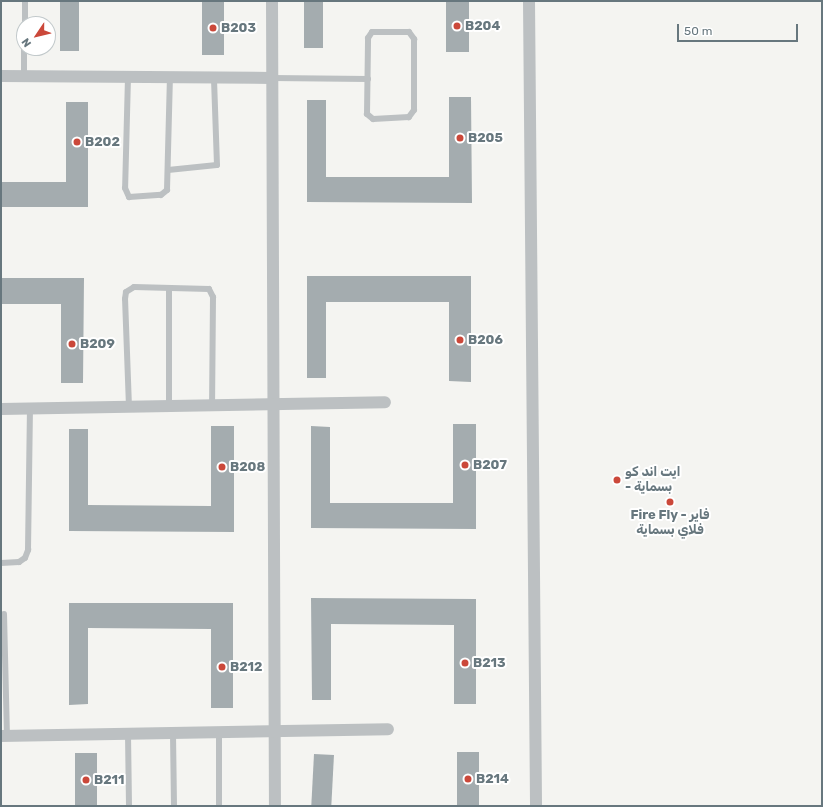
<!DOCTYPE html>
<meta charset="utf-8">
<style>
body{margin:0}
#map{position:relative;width:823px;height:807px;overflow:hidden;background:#f4f4f1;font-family:Rubik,Cairo,sans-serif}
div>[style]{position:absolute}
.building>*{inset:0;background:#a4acaf;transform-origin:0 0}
.lane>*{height:6px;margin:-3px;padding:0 3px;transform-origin:3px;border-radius:3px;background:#bcc0c2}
.street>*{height:12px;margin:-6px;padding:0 6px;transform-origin:6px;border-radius:6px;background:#bcc0c2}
.dots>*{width:11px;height:11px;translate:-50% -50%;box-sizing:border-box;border:2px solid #fff;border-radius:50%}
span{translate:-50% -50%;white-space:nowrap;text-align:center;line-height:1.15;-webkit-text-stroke:4px #fff;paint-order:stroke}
.poi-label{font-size:13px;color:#67777e;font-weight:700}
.left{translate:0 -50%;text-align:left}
.frame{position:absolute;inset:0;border:2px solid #67777e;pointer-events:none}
.north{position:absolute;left:16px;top:16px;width:40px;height:40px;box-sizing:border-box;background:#fff;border:1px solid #c2c9cb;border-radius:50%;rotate:235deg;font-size:11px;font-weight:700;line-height:16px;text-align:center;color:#67777e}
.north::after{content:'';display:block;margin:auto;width:14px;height:18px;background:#cb483a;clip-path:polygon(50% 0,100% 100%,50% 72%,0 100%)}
.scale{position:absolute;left:677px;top:24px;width:121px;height:18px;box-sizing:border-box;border:2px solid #67777e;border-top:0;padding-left:5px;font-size:12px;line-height:14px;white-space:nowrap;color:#67777e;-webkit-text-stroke:3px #fff;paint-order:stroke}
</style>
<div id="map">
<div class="building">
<div style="left:60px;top:1px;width:19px;height:50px"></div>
<div style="left:202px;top:1px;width:22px;height:54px"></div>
<div style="left:304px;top:1px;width:19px;height:47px"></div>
<div style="left:446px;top:1px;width:23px;height:51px"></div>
<div style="clip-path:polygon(449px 97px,471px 97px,472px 203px,307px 202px,307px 100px,326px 100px,326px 177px,449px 177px)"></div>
<div style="clip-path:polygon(66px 102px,88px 102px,88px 207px,1px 207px,1px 182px,66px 182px)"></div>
<div style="clip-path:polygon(307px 276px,471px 276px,471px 382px,449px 381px,449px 302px,326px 302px,326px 378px,307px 378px)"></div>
<div style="clip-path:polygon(1px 278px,84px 278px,83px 383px,61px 383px,61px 304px,1px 304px)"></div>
<div style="clip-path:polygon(453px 424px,476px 424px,476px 529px,311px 528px,311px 426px,330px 427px,330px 503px,453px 503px)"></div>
<div style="clip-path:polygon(211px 426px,234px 426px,234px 532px,69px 531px,69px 429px,88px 429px,88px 505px,211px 506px)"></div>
<div style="clip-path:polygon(311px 598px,476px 599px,476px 704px,454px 704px,454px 625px,331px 624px,331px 700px,312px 700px)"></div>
<div style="clip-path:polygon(69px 603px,233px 603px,233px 708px,211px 708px,211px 629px,88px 628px,88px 704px,69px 705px)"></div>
<div style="left:457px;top:752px;width:22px;height:54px"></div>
<div style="left:75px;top:753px;width:22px;height:53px"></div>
<div style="left:314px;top:754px;width:20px;height:52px;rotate:3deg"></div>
</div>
<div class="lane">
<div style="left:25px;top:24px;width:23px;rotate:-90deg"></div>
<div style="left:372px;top:32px;width:37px"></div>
<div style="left:409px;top:32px;width:9px;rotate:54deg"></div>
<div style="left:414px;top:39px;width:71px;rotate:90deg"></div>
<div style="left:414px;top:110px;width:9px;rotate:126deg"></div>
<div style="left:409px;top:117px;width:36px;rotate:177deg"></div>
<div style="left:373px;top:119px;width:8px;rotate:-140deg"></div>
<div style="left:367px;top:114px;width:76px;rotate:-89.2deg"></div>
<div style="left:368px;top:38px;width:7px;rotate:-56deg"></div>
<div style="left:24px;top:77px;width:29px;rotate:-90deg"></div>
<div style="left:128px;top:77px;width:111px;rotate:91.5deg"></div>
<div style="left:125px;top:188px;width:10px;rotate:66deg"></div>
<div style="left:129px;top:197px;width:32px;rotate:-4deg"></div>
<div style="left:161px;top:195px;width:8px;rotate:-40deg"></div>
<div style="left:167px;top:190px;width:113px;rotate:-88.5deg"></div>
<div style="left:272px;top:78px;width:96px;rotate:0.6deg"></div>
<div style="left:168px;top:170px;width:49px;rotate:-5.8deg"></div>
<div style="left:217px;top:165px;width:88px;rotate:-92deg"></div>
<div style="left:169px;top:288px;width:118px;rotate:90deg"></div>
<div style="left:129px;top:407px;width:108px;rotate:-92.1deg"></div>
<div style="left:125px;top:299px;width:7px;rotate:-82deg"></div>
<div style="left:126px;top:292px;width:9px;rotate:-32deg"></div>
<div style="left:134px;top:287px;width:75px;rotate:1.5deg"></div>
<div style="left:209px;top:289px;width:9px;rotate:63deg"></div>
<div style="left:213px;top:297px;width:108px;rotate:90.5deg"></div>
<div style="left:1px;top:563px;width:18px;rotate:-3deg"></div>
<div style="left:19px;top:562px;width:7px;rotate:-34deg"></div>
<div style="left:25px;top:558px;width:9px;rotate:-69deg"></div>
<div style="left:28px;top:550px;width:142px;rotate:-89.2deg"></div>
<div style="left:4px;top:614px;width:122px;rotate:88.6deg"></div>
<div style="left:128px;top:734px;width:72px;rotate:89.2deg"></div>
<div style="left:173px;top:734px;width:72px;rotate:89.2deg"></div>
<div style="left:219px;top:806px;width:73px;rotate:-90deg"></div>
</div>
<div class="street">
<div style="left:272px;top:1px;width:805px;rotate:89.79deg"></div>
<div style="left:529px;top:1px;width:805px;rotate:89.5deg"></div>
<div style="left:1px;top:76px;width:271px;rotate:0.4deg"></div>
<div style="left:1px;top:409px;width:384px;rotate:-1deg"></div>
<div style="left:1px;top:736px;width:387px;rotate:-1deg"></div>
</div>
<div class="dots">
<div style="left:457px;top:26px;background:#cb483a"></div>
<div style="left:213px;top:28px;background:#cb483a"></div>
<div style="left:460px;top:138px;background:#cb483a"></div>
<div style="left:77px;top:142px;background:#cb483a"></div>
<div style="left:460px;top:340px;background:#cb483a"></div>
<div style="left:72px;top:344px;background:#cb483a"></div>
<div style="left:465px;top:465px;background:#cb483a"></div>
<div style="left:222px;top:467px;background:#cb483a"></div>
<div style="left:617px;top:480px;background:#cb483a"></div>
<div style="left:670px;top:502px;background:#cb483a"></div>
<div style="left:465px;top:663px;background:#cb483a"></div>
<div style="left:222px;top:667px;background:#cb483a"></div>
<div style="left:468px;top:779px;background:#cb483a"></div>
<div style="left:86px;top:780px;background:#cb483a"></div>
</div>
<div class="poi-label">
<span class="left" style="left:465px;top:26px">B204</span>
<span class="left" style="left:221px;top:28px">B203</span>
<span class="left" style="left:468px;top:138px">B205</span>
<span class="left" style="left:85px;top:142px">B202</span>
<span class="left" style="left:468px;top:340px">B206</span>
<span class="left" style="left:80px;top:344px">B209</span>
<span class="left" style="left:473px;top:465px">B207</span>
<span class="left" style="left:230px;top:467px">B208</span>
<span class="left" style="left:625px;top:480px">ايت اند كو<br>- بسماية</span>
<span style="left:670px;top:523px">Fire Fly - فاير<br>فلاي بسماية</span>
<span class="left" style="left:473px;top:663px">B213</span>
<span class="left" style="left:230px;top:667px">B212</span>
<span class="left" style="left:476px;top:779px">B214</span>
<span class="left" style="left:94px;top:780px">B211</span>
</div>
<div class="frame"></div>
<div class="north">N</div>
<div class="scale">50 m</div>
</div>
